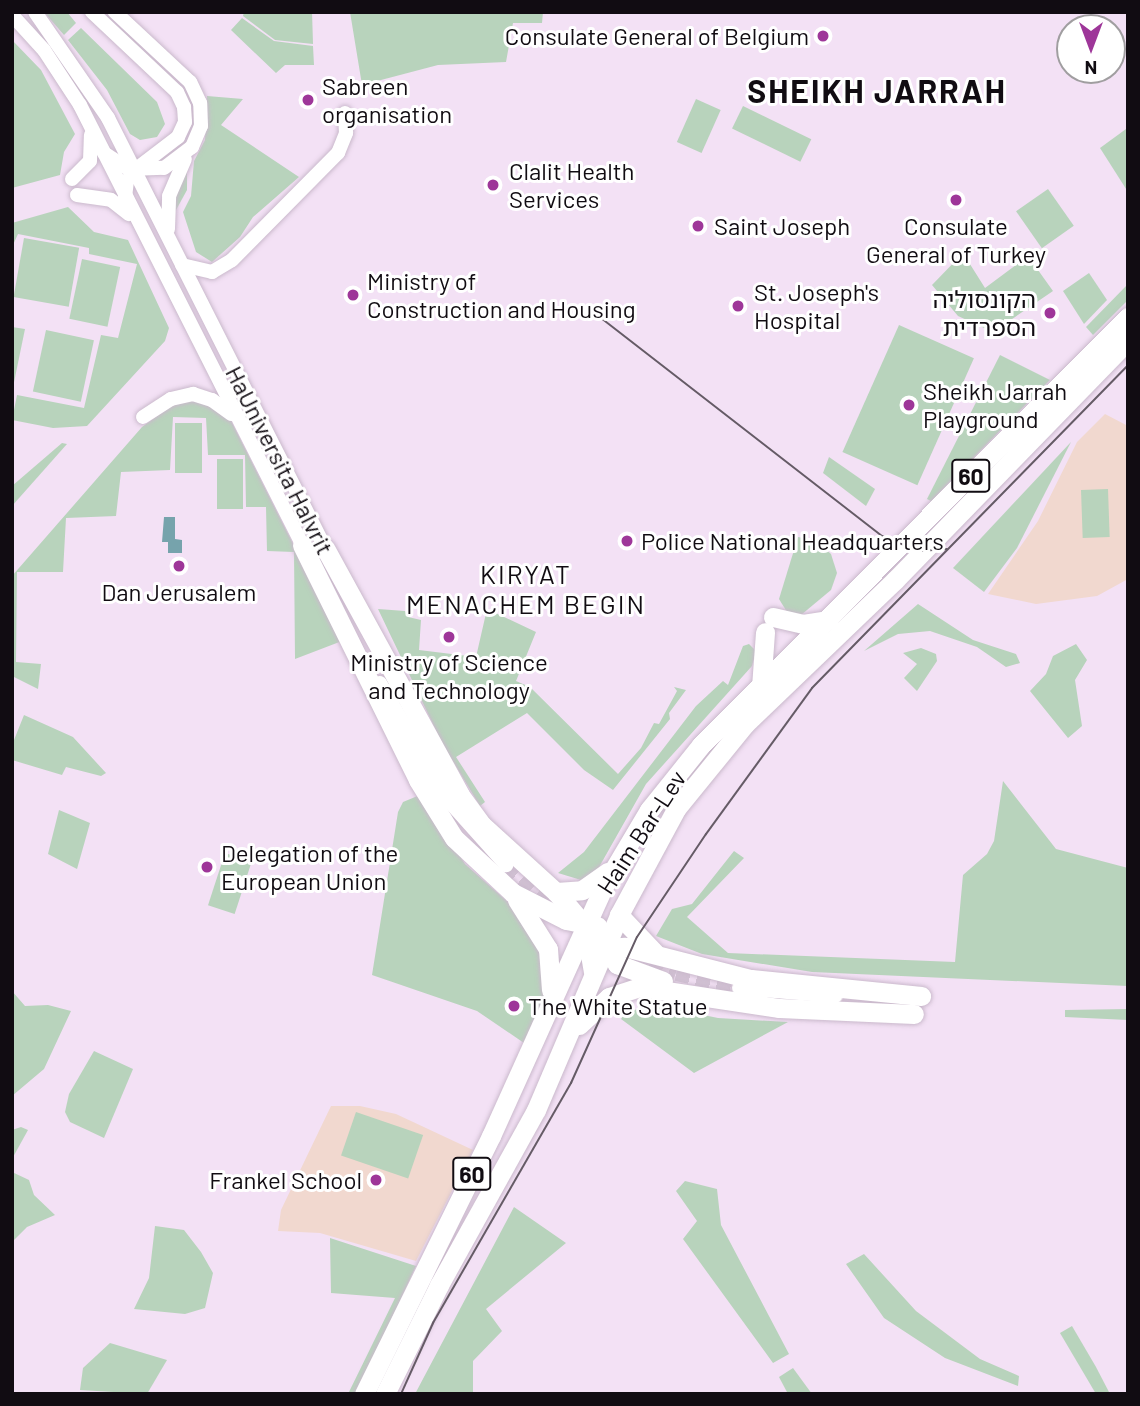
<!DOCTYPE html>
<meta charset="utf-8">
<style>
body{margin:0}
#map{position:relative;width:1140px;height:1406px;overflow:hidden;background:#f3e1f5;font-family:Barlow,"Noto Sans Hebrew",sans-serif}
div>[style]{position:absolute}
.education>*{inset:0;background:#f1d8cf}
.green>*{inset:0;background:#b8d3bc;transform-origin:0 0}
.water>*{inset:0;background:#76a3ac}
.secondary-tunnel>*{height:14px;margin-top:-7px;transform-origin:0;background:repeating-linear-gradient(90deg,#d1c1d3 0 14px,transparent 0 21px)}
.roads{filter:drop-shadow(0 0 2px #cab9cc) drop-shadow(0 0 2px #cab9cc)}
.secondary>*{height:14px;margin:-7px;padding:0 7px;transform-origin:7px;border-radius:7px;background:#fff}
.highway>*{height:19px;margin:-9.5px;padding:0 9.5px;transform-origin:9.5px;border-radius:9.5px;background:#fff}
.tram>*{height:2px;margin:-1px;padding:0 1px;transform-origin:1px;border-radius:1px;background:#655b66}
.dots>*{width:19px;height:19px;translate:-50% -50%;box-sizing:border-box;border:4px solid #fff;border-radius:50%}
span{translate:-50% -50%;white-space:nowrap;text-align:center;line-height:1.15;-webkit-text-stroke:6px #fff;paint-order:stroke}
.shield-label span{padding:2px 5px;background:#fff;border:2px solid;border-radius:5px;-webkit-text-stroke-width:0}
.shield-label{font-size:23px;color:#110c12;font-weight:700}
.poi-label{font-size:24px;color:#110c12}
.right{translate:-100% -50%;text-align:right}
.left{translate:0 -50%;text-align:left}
.street-label{font-size:24px;color:#110c12}
.neighbourhood-label{font-size:26px;color:#110c12;letter-spacing:2px}
.district-label{font-size:32px;color:#110c12;font-weight:700;letter-spacing:2px}
.frame{position:absolute;inset:0;border:14px solid #110c12;pointer-events:none}
.north{position:absolute;left:1056px;top:14px;width:70px;height:70px;box-sizing:border-box;background:#fff;border:2px solid #a09ea0;border-radius:50%;rotate:180deg;font-size:19px;font-weight:700;line-height:28px;text-align:center;color:#110c12}
.north::after{content:'';display:block;margin:auto;width:24px;height:32px;background:#9e3699;clip-path:polygon(50% 0,100% 100%,50% 72%,0 100%)}
</style>
<div id="map">
<div class="education">
<div style="clip-path:polygon(1105px 414px,1128px 426px,1128px 579px,1097px 596px,1036px 604px,988px 594px,1038px 521px,1077px 442px)"></div>
<div style="clip-path:polygon(331px 1106px,360px 1106px,396px 1114px,473px 1150px,416px 1261px,320px 1233px,278px 1231px,281px 1210px)"></div>
</div>
<div class="green">
<div style="clip-path:polygon(44px 12px,67px 12px,76px 23px,64px 35px)"></div>
<div style="clip-path:polygon(244px 12px,312px 12px,313px 44px,275px 40px,243px 16px)"></div>
<div style="clip-path:polygon(350px 12px,543px 12px,542px 23px,513px 23px,506px 62px,438px 65px,362px 85px)"></div>
<div style="clip-path:polygon(242px 18px,274px 41px,313px 46px,314px 65px,285px 65px,276px 73px,231px 30px)"></div>
<div style="clip-path:polygon(81px 28px,157px 102px,165px 124px,157px 137px,140px 140px,130px 134px,107px 90px,68px 40px)"></div>
<div style="clip-path:polygon(12px 40px,41px 70px,75px 134px,64px 152px,60px 175px,12px 188px)"></div>
<div style="clip-path:polygon(207px 96px,243px 99px,221px 125px,299px 177px,253px 217px,240px 237px,212px 262px,196px 252px,183px 212px,191px 196px,194px 161px,205px 140px)"></div>
<div style="left:696px;top:99px;width:27px;height:47px;rotate:24deg"></div>
<div style="left:743px;top:106px;width:76px;height:25px;rotate:26deg"></div>
<div style="clip-path:polygon(1126px 129px,1128px 130px,1128px 192px,1100px 148px)"></div>
<div style="clip-path:polygon(187px 159px,187px 190px,170px 221px,170px 208px)"></div>
<div style="left:1048px;top:189px;width:45px;height:39px;rotate:55deg"></div>
<div style="clip-path:polygon(68px 207px,94px 232px,128px 240px,169px 328px,165px 341px,87px 426px,53px 428px,12px 420px,17px 395px,84px 408px,101px 335px,118px 338px,137px 264px,89px 254px,89px 248px,18px 234px,12px 247px,12px 223px)"></div>
<div style="left:24px;top:238px;width:56px;height:60px;rotate:10deg"></div>
<div style="clip-path:polygon(963px 253px,985px 288px,1028px 256px,1053px 291px,993px 332px,958px 316px,932px 285px)"></div>
<div style="left:82px;top:259px;width:39px;height:61px;rotate:12deg"></div>
<div style="clip-path:polygon(1089px 273px,1107px 300px,1084px 324px,1063px 291px)"></div>
<div style="clip-path:polygon(1128px 284px,1128px 300px,1093px 335px,1086px 327px)"></div>
<div style="left:899px;top:325px;width:82px;height:139px;rotate:24deg"></div>
<div style="clip-path:polygon(12px 327px,25px 329px,12px 392px)"></div>
<div style="left:46px;top:330px;width:49px;height:63px;rotate:12deg"></div>
<div style="clip-path:polygon(1000px 355px,1050px 380px,931px 501px,927px 499px)"></div>
<div style="clip-path:polygon(178px 401px,204px 401px,229px 417px,342px 641px,295px 659px,294px 552px,267px 551px,266px 507px,246px 507px,245px 455px,208px 455px,206px 418px,173px 417px,170px 470px,121px 472px,116px 516px,66px 518px,63px 572px,17px 572px,16px 662px,41px 664px,38px 689px,12px 676px,12px 576px,142px 427px)"></div>
<div style="left:175px;top:423px;width:27px;height:50px"></div>
<div style="clip-path:polygon(1071px 442px,1017px 548px,984px 592px,953px 568px)"></div>
<div style="clip-path:polygon(62px 443px,67px 444px,12px 506px,12px 486px)"></div>
<div style="clip-path:polygon(829px 457px,875px 489px,866px 506px,823px 473px)"></div>
<div style="left:217px;top:459px;width:26px;height:50px"></div>
<div style="left:1108px;top:489px;width:48px;height:27px;rotate:88deg"></div>
<div style="clip-path:polygon(798px 537px,815px 540px,831px 554px,837px 573px,831px 590px,801px 615px,787px 612px,779px 599px)"></div>
<div style="clip-path:polygon(918px 604px,973px 640px,1016px 654px,1020px 663px,1006px 667px,977px 647px,930px 631px,898px 634px,864px 651px)"></div>
<div style="clip-path:polygon(378px 609px,405px 611px,408px 617px,421px 620px,419px 650px,476px 657px,487px 609px,536px 632px,516px 681px,530px 687px,618px 774px,641px 748px,654px 723px,659px 724px,677px 691px,674px 687px,686px 690px,669px 713px,670px 719px,613px 790px,584px 770px,527px 713px,456px 757px,485px 802px,480px 806px,442px 743px)"></div>
<div style="clip-path:polygon(749px 644px,756px 651px,752px 666px,646px 784px,598px 869px,581px 880px,558px 873px,584px 852px,696px 706px,723px 681px,728px 685px,743px 646px)"></div>
<div style="clip-path:polygon(1076px 644px,1087px 660px,1075px 680px,1082px 726px,1068px 738px,1030px 691px,1046px 674px,1053px 656px)"></div>
<div style="clip-path:polygon(921px 648px,936px 654px,937px 661px,917px 691px,904px 678px,917px 664px,903px 653px)"></div>
<div style="clip-path:polygon(24px 715px,73px 737px,106px 773px,101px 776px,66px 767px,62px 775px,12px 760px,12px 745px)"></div>
<div style="clip-path:polygon(1003px 781px,1056px 849px,1128px 868px,1128px 986px,812px 972px,702px 954px,656px 936px,672px 909px,692px 904px,734px 851px,744px 858px,687px 917px,728px 953px,955px 962px,963px 875px,987px 854px,994px 841px)"></div>
<div style="clip-path:polygon(420px 795px,465px 864px,520px 913px,544px 958px,544px 996px,524px 1043px,477px 1011px,372px 975px,398px 812px,403px 802px)"></div>
<div style="clip-path:polygon(59px 810px,90px 823px,77px 869px,48px 854px)"></div>
<div style="left:225px;top:853px;width:28px;height:55px;rotate:18deg"></div>
<div style="clip-path:polygon(12px 991px,25px 1006px,48px 1005px,71px 1011px,44px 1069px,12px 1096px)"></div>
<div style="clip-path:polygon(655px 1005px,718px 1018px,788px 1022px,694px 1073px,621px 1019px,626px 1012px)"></div>
<div style="clip-path:polygon(1128px 1009px,1128px 1020px,1065px 1017px,1065px 1010px)"></div>
<div style="clip-path:polygon(94px 1051px,133px 1069px,104px 1138px,70px 1122px,65px 1112px,69px 1094px)"></div>
<div style="left:356px;top:1112px;width:71px;height:46px;rotate:19deg"></div>
<div style="clip-path:polygon(21px 1127px,28px 1130px,12px 1159px,12px 1130px)"></div>
<div style="clip-path:polygon(12px 1172px,29px 1180px,34px 1195px,55px 1215px,27px 1227px,12px 1242px)"></div>
<div style="clip-path:polygon(685px 1181px,717px 1189px,721px 1225px,789px 1354px,773px 1363px,683px 1239px,697px 1221px,676px 1191px)"></div>
<div style="clip-path:polygon(514px 1207px,566px 1243px,486px 1309px,502px 1331px,473px 1361px,473px 1394px,415px 1394px)"></div>
<div style="clip-path:polygon(155px 1226px,184px 1230px,201px 1252px,213px 1273px,205px 1308px,185px 1314px,134px 1309px,149px 1278px)"></div>
<div style="clip-path:polygon(330px 1238px,416px 1266px,357px 1394px,348px 1394px,395px 1298px,331px 1293px)"></div>
<div style="clip-path:polygon(864px 1254px,916px 1311px,980px 1359px,1019px 1376px,1018px 1386px,945px 1358px,884px 1318px,846px 1264px)"></div>
<div style="clip-path:polygon(1072px 1326px,1096px 1367px,1110px 1394px,1096px 1394px,1060px 1333px)"></div>
<div style="clip-path:polygon(110px 1343px,167px 1360px,147px 1394px,80px 1390px,83px 1368px)"></div>
<div style="clip-path:polygon(793px 1368px,812px 1394px,788px 1394px,779px 1377px)"></div>
</div>
<div class="water">
<div style="clip-path:polygon(164px 517px,175px 517px,175px 539px,182px 540px,182px 553px,168px 553px,168px 542px,162px 542px)"></div>
</div>
<div class="secondary-tunnel">
<div style="left:506px;top:865px;width:64px;rotate:41.2deg"></div>
<div style="left:630px;top:956px;width:49px;rotate:21.4deg"></div>
<div style="left:676px;top:974px;width:65px;rotate:12.5deg"></div>
</div>
<div class="roads">
<div class="secondary">
<div style="left:35px;top:12px;width:129px;rotate:55.4deg"></div>
<div style="left:108px;top:118px;width:490px;rotate:63.2deg"></div>
<div style="left:92px;top:12px;width:117px;rotate:43.3deg"></div>
<div style="left:177px;top:92px;width:17px;rotate:65deg"></div>
<div style="left:184px;top:107px;width:15px;rotate:86deg"></div>
<div style="left:185px;top:122px;width:17px;rotate:115deg"></div>
<div style="left:178px;top:137px;width:54px;rotate:142.5deg"></div>
<div style="left:135px;top:170px;width:14px;rotate:126deg"></div>
<div style="left:127px;top:181px;width:17px;rotate:97deg"></div>
<div style="left:12px;top:15px;width:47px;rotate:47.6deg"></div>
<div style="left:44px;top:50px;width:66px;rotate:56.8deg"></div>
<div style="left:80px;top:105px;width:501px;rotate:63.18deg"></div>
<div style="left:104px;top:153px;width:30px;rotate:33deg"></div>
<div style="left:129px;top:169px;width:35px;rotate:-2deg"></div>
<div style="left:164px;top:168px;width:35px;rotate:-37deg"></div>
<div style="left:192px;top:147px;width:23px;rotate:-67deg"></div>
<div style="left:201px;top:126px;width:23px;rotate:-92deg"></div>
<div style="left:200px;top:103px;width:23px;rotate:-115deg"></div>
<div style="left:190px;top:82px;width:103px;rotate:-137deg"></div>
<div style="left:72px;top:179px;width:25px;rotate:-45deg"></div>
<div style="left:90px;top:161px;width:26px;rotate:-88deg"></div>
<div style="left:77px;top:195px;width:34px;rotate:8deg"></div>
<div style="left:111px;top:200px;width:23px;rotate:38deg"></div>
<div style="left:168px;top:229px;width:33px;rotate:-88deg"></div>
<div style="left:169px;top:196px;width:40px;rotate:-66.6deg"></div>
<div style="left:182px;top:265px;width:31px;rotate:13deg"></div>
<div style="left:212px;top:272px;width:23px;rotate:-31deg"></div>
<div style="left:232px;top:260px;width:151px;rotate:-45.3deg"></div>
<div style="left:338px;top:153px;width:22px;rotate:-68deg"></div>
<div style="left:346px;top:133px;width:20px;rotate:-93deg"></div>
<div style="left:143px;top:417px;width:33px;rotate:-33deg"></div>
<div style="left:171px;top:399px;width:23px;rotate:-13deg"></div>
<div style="left:193px;top:394px;width:20px;rotate:18deg"></div>
<div style="left:212px;top:400px;width:24px;rotate:36deg"></div>
<div style="left:380px;top:683px;width:134px;rotate:60deg"></div>
<div style="left:447px;top:799px;width:89px;rotate:48.2deg"></div>
<div style="left:739px;top:988px;width:97px;rotate:4.7deg"></div>
</div>
<div class="highway">
<div style="left:302px;top:545px;width:262px;rotate:63.7deg"></div>
<div style="left:418px;top:780px;width:68px;rotate:58.2deg"></div>
<div style="left:454px;top:838px;width:81px;rotate:43deg"></div>
<div style="left:513px;top:893px;width:59px;rotate:27deg"></div>
<div style="left:566px;top:920px;width:32px;rotate:11deg"></div>
<div style="left:325px;top:548px;width:281px;rotate:61.3deg"></div>
<div style="left:460px;top:795px;width:37px;rotate:54deg"></div>
<div style="left:482px;top:825px;width:100px;rotate:42.2deg"></div>
<div style="left:556px;top:892px;width:45px;rotate:49.5deg"></div>
<div style="left:585px;top:926px;width:47px;rotate:80.1deg"></div>
<div style="left:773px;top:617px;width:31px;rotate:13deg"></div>
<div style="left:803px;top:624px;width:26px;rotate:-9deg"></div>
<div style="left:761px;top:687px;width:55px;rotate:-85.8deg"></div>
<div style="left:556px;top:892px;width:26px;rotate:-4deg"></div>
<div style="left:582px;top:890px;width:32px;rotate:-35deg"></div>
<div style="left:517px;top:900px;width:58px;rotate:57.7deg"></div>
<div style="left:548px;top:949px;width:41px;rotate:85.8deg"></div>
<div style="left:619px;top:915px;width:52px;rotate:46.5deg"></div>
<div style="left:603px;top:939px;width:29px;rotate:61deg"></div>
<div style="left:617px;top:964px;width:49px;rotate:20.3deg"></div>
<div style="left:594px;top:949px;width:31px;rotate:-4deg"></div>
<div style="left:625px;top:947px;width:130px;rotate:14.3deg"></div>
<div style="left:751px;top:979px;width:171px;rotate:5.7deg"></div>
<div style="left:579px;top:1025px;width:41px;rotate:-43deg"></div>
<div style="left:609px;top:997px;width:33px;rotate:-18deg"></div>
<div style="left:640px;top:987px;width:141px;rotate:8.6deg"></div>
<div style="left:779px;top:1008px;width:135px;rotate:2.5deg"></div>
<div style="left:364px;top:1394px;width:288px;rotate:-63.8deg"></div>
<div style="left:491px;top:1136px;width:277px;rotate:-65.7deg"></div>
<div style="left:605px;top:884px;width:86px;rotate:-59.3deg"></div>
<div style="left:649px;top:810px;width:83px;rotate:-51.3deg"></div>
<div style="left:701px;top:745px;width:605px;rotate:-45.07deg"></div>
<div style="left:385px;top:1394px;width:122px;rotate:-63.6deg"></div>
<div style="left:439px;top:1285px;width:200px;rotate:-61deg"></div>
<div style="left:536px;top:1110px;width:212px;rotate:-66.9deg"></div>
<div style="left:619px;top:915px;width:120px;rotate:-61.7deg"></div>
<div style="left:676px;top:809px;width:109px;rotate:-50.9deg"></div>
<div style="left:745px;top:724px;width:208px;rotate:-43.8deg"></div>
<div style="left:895px;top:580px;width:334px;rotate:-45.8deg"></div>
</div>
</div>
<div class="tram">
<div style="left:601px;top:318px;width:356px;rotate:37.8deg"></div>
<div style="left:882px;top:536px;width:40px;rotate:22deg"></div>
<div style="left:919px;top:551px;width:28px;rotate:-4deg"></div>
<div style="left:401px;top:1394px;width:78px;rotate:-65.7deg"></div>
<div style="left:433px;top:1323px;width:277px;rotate:-60.1deg"></div>
<div style="left:571px;top:1083px;width:160px;rotate:-65.7deg"></div>
<div style="left:637px;top:937px;width:124px;rotate:-56.2deg"></div>
<div style="left:706px;top:834px;width:180px;rotate:-54deg"></div>
<div style="left:812px;top:688px;width:452px;rotate:-45.6deg"></div>
</div>
<div class="dots">
<div style="left:823px;top:36px;background:#9e3699"></div>
<div style="left:308px;top:100px;background:#9e3699"></div>
<div style="left:493px;top:185px;background:#9e3699"></div>
<div style="left:956px;top:200px;background:#9e3699"></div>
<div style="left:698px;top:226px;background:#9e3699"></div>
<div style="left:353px;top:295px;background:#9e3699"></div>
<div style="left:738px;top:306px;background:#9e3699"></div>
<div style="left:1050px;top:313px;background:#9e3699"></div>
<div style="left:909px;top:405px;background:#9e3699"></div>
<div style="left:627px;top:541px;background:#9e3699"></div>
<div style="left:179px;top:566px;background:#9e3699"></div>
<div style="left:449px;top:637px;background:#9e3699"></div>
<div style="left:207px;top:867px;background:#9e3699"></div>
<div style="left:514px;top:1006px;background:#9e3699"></div>
<div style="left:376px;top:1180px;background:#9e3699"></div>
</div>
<div class="shield-label">
<span style="left:971px;top:476px">60</span>
<span style="left:472px;top:1174px">60</span>
</div>
<div class="poi-label">
<span class="right" style="left:809px;top:36px">Consulate General of Belgium</span>
<span class="left" style="left:322px;top:100px">Sabreen<br>organisation</span>
<span class="left" style="left:509px;top:185px">Clalit Health<br>Services</span>
<span class="left" style="left:714px;top:226px">Saint Joseph</span>
<span style="left:956px;top:240px">Consulate<br>General of Turkey</span>
<span class="left" style="left:367px;top:295px">Ministry of<br>Construction and Housing</span>
<span class="left" style="left:754px;top:306px">St. Joseph's<br>Hospital</span>
<span class="right" style="left:1036px;top:313px">הקונסוליה<br>הספרדית</span>
<span class="left" style="left:923px;top:405px">Sheikh Jarrah<br>Playground</span>
<span class="left" style="left:641px;top:541px">Police National Headquarters</span>
<span style="left:179px;top:592px">Dan Jerusalem</span>
<span style="left:449px;top:676px">Ministry of Science<br>and Technology</span>
<span class="left" style="left:221px;top:867px">Delegation of the<br>European Union</span>
<span class="left" style="left:528px;top:1006px">The White Statue</span>
<span class="right" style="left:362px;top:1180px">Frankel School</span>
</div>
<div class="street-label">
<span style="left:280px;top:460px;rotate:63deg">HaUniversita HaIvrit</span>
<span style="left:641px;top:832px;rotate:-57deg">Haim Bar-Lev</span>
</div>
<div class="neighbourhood-label">
<span style="left:526px;top:589px">KIRYAT<br>MENACHEM BEGIN</span>
</div>
<div class="district-label">
<span style="left:877px;top:90px">SHEIKH JARRAH</span>
</div>
<div class="frame"></div>
<div class="north">N</div>
</div>
